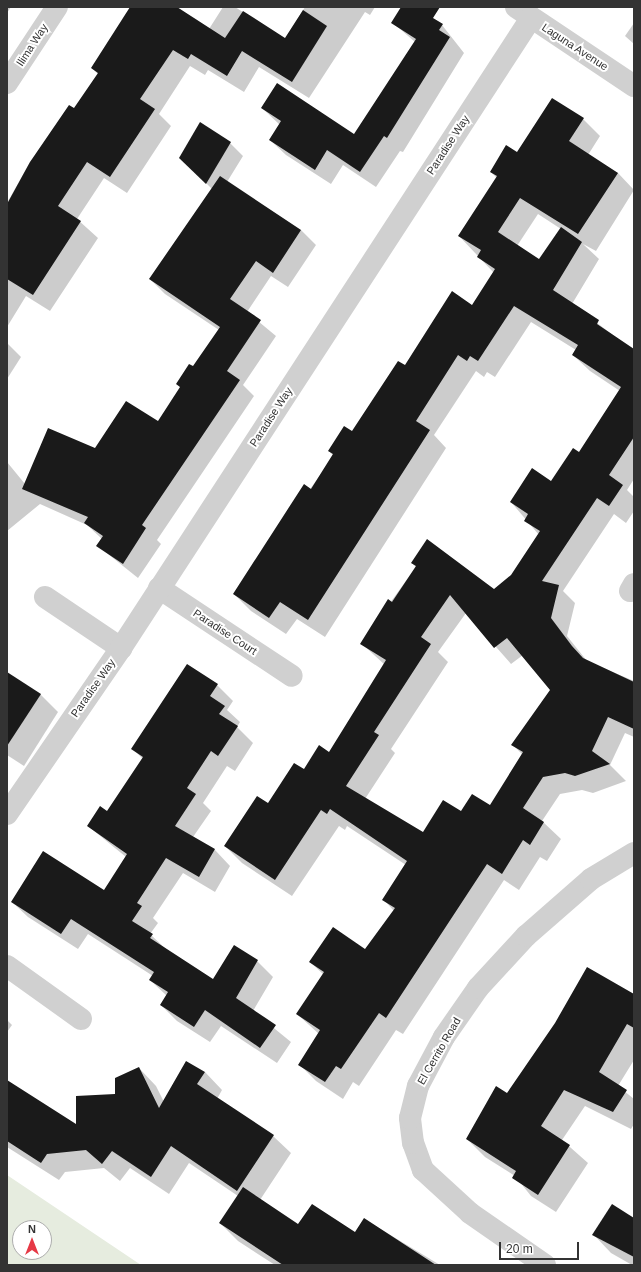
<!DOCTYPE html>
<style>
body{margin:0}
#map{position:relative;width:641px;height:1272px;overflow:hidden;background:#fff;font-family:Helvetica,sans-serif}
div>[style]{position:absolute}
.green>*{inset:0;background:#e6ecdf}
.shadow>*{inset:0;background:#0003}
.building>*{inset:0;background:#1a1a1a}
.minor>*{height:22px;margin:-11px;padding:0 11px;transform-origin:11px;border-radius:11px;background:#d0d0d0}
span{translate:-50% -50%;white-space:nowrap;text-align:center;line-height:1.15;-webkit-text-stroke:4px #fff;paint-order:stroke}
.street-label{font-size:11px;color:#333}
.frame{position:absolute;inset:0;border:8px solid #333;pointer-events:none}
.north{position:absolute;left:12px;top:1220px;width:40px;height:40px;box-sizing:border-box;background:#fff;border:1px solid #adadad;border-radius:50%;rotate:0deg;font-size:11px;font-weight:700;line-height:16px;text-align:center;color:#333}
.north::after{content:'';display:block;margin:auto;width:14px;height:18px;background:#e63946;clip-path:polygon(50% 0,100% 100%,50% 72%,0 100%)}
.scale{position:absolute;left:499px;top:1242px;width:80px;height:18px;box-sizing:border-box;border:2px solid #333;border-top:0;padding-left:5px;font-size:12px;line-height:14px;white-space:nowrap;color:#333;-webkit-text-stroke:3px #fff;paint-order:stroke}
</style>
<div id="map">
<div class="green">
<div style="clip-path:polygon(evenodd,7px 1175px,141px 1265px,7px 1265px,7px 1175px,20px 1228px,44px 1228px,44px 1252px,20px 1252px,20px 1228px)"></div>
</div>
<div class="shadow">
<div style="clip-path:polygon(7px 7px,11px 7px,7px 13px)"></div>
<div style="clip-path:polygon(133px 7px,175px 7px,209px 29px,223px 7px,235px 7px,285px 39px,305px 7px,375px 7px,370px 15px,365px 12px,309px 98px,259px 67px,244px 92px,208px 70px,205px 75px,190px 66px,159px 114px,171px 126px,127px 193px,104px 178px,77px 219px,98px 238px,50px 311px,26px 296px,7px 327px,7px 203px,30px 162px,75px 109px,98px 74px,92px 68px)"></div>
<div style="clip-path:polygon(402px 7px,414px 7px,442px 25px,464px 53px,403px 152px,400px 151px,376px 187px,343px 165px,331px 184px,286px 155px,270px 140px,280px 125px,262px 108px,355px 135px,415px 42px,392px 22px)"></div>
<div style="clip-path:polygon(634px 23px,634px 44px,625px 36px)"></div>
<div style="clip-path:polygon(evenodd,552px 99px,583px 119px,600px 136px,588px 155px,618px 173px,634px 190px,596px 251px,583px 244px,599px 259px,572px 304px,634px 351px,634px 479px,627px 490px,634px 497px,634px 511px,626px 523px,614px 514px,563px 591px,575px 603px,567px 636px,587px 661px,634px 681px,634px 737px,625px 733px,610px 765px,626px 781px,593px 793px,582px 790px,560px 794px,542px 821px,561px 839px,547px 861px,540px 857px,519px 890px,504px 880px,403px 1034px,396px 1030px,359px 1086px,353px 1082px,343px 1099px,316px 1081px,299px 1064px,319px 1034px,297px 1014px,323px 974px,310px 962px,366px 951px,394px 911px,384px 900px,406px 865px,347px 826px,345px 830px,339px 826px,292px 896px,242px 863px,225px 846px,304px 770px,329px 754px,385px 665px,361px 643px,416px 567px,412px 563px,494px 590px,512px 576px,539px 535px,511px 502px,552px 482px,579px 454px,620px 391px,590px 371px,573px 355px,576px 350px,531px 322px,495px 377px,487px 372px,484px 377px,476px 371px,434px 435px,446px 448px,325px 637px,297px 619px,286px 634px,251px 611px,234px 594px,334px 456px,329px 451px,352px 433px,405px 367px,473px 306px,494px 273px,459px 236px,497px 178px,491px 172px,517px 154px,552px 99px,538px 214px,561px 229px,540px 261px,517px 246px,538px 214px,552px 99px,466px 613px,511px 664px,523px 655px,551px 690px,513px 745px,522px 754px,490px 806px,461px 812px,423px 833px,365px 799px,395px 753px,391px 749px,448px 662px,438px 652px,466px 613px)"></div>
<div style="clip-path:polygon(230px 143px,243px 156px,227px 182px,301px 230px,316px 245px,288px 287px,271px 276px,247px 312px,276px 336px,243px 385px,254px 396px,157px 540px,161px 544px,138px 578px,98px 546px,102px 539px,87px 525px,40px 504px,7px 531px,7px 462px,25px 484px,158px 423px,219px 330px,165px 294px,150px 279px,212px 189px,181px 158px)"></div>
<div style="clip-path:polygon(7px 343px,21px 357px,7px 379px)"></div>
<div style="clip-path:polygon(7px 673px,41px 695px,58px 712px,24px 766px,7px 755px)"></div>
<div style="clip-path:polygon(217px 685px,233px 701px,227px 710px,240px 722px,237px 727px,253px 743px,235px 771px,227px 766px,203px 803px,211px 811px,193px 837px,215px 850px,230px 866px,215px 892px,183px 873px,153px 918px,158px 923px,150px 934px,168px 951px,213px 980px,257px 961px,273px 977px,253px 1011px,291px 1042px,277px 1063px,221px 1026px,210px 1042px,177px 1021px,161px 1005px,167px 996px,150px 980px,153px 976px,88px 934px,78px 949px,28px 917px,12px 902px,104px 891px,126px 857px,88px 826px,107px 812px,143px 759px,132px 748px)"></div>
<div style="clip-path:polygon(634px 995px,634px 1060px,618px 1086px,634px 1099px,634px 1124px,631px 1129px,585px 1106px,562px 1140px,588px 1163px,556px 1212px,531px 1196px,515px 1176px,485px 1157px,467px 1139px,508px 1095px)"></div>
<div style="clip-path:polygon(7px 1020px,12px 1025px,7px 1032px)"></div>
<div style="clip-path:polygon(139px 1068px,156px 1086px,164px 1102px,205px 1072px,222px 1090px,217px 1099px,273px 1136px,291px 1153px,260px 1200px,299px 1226px,355px 1233px,364px 1219px,440px 1265px,275px 1265px,238px 1241px,220px 1223px,238px 1196px,189px 1163px,169px 1194px,130px 1168px,120px 1181px,104px 1168px,65px 1172px,59px 1180px,7px 1147px,7px 1091px,77px 1126px,116px 1095px)"></div>
<div style="clip-path:polygon(634px 1219px,634px 1265px,632px 1265px,611px 1253px,594px 1235px)"></div>
</div>
<div class="building">
<div style="clip-path:polygon(130px 7px,177px 7px,225px 38px,243px 11px,285px 38px,303px 10px,327px 26px,292px 82px,242px 51px,227px 76px,191px 54px,188px 59px,173px 50px,140px 99px,155px 109px,110px 177px,87px 162px,58px 206px,81px 221px,33px 295px,7px 279px,7px 204px,30px 162px,69px 105px,74px 108px,98px 73px,91px 68px)"></div>
<div style="clip-path:polygon(401px 7px,440px 7px,433px 18px,443px 24px,439px 30px,450px 37px,387px 138px,384px 136px,360px 172px,327px 150px,315px 170px,269px 140px,281px 121px,261px 108px,277px 83px,354px 134px,416px 39px,391px 23px)"></div>
<div style="clip-path:polygon(evenodd,552px 98px,584px 118px,569px 141px,618px 173px,578px 234px,520px 198px,498px 232px,539px 259px,561px 227px,582px 242px,553px 290px,599px 320px,597px 324px,634px 349px,634px 437px,609px 475px,623px 485px,609px 506px,597px 498px,542px 581px,559px 585px,551px 618px,572px 646px,583px 658px,634px 682px,634px 729px,608px 717px,592px 751px,610px 764px,575px 776px,565px 773px,543px 777px,523px 808px,544px 822px,530px 845px,523px 840px,502px 874px,487px 864px,386px 1018px,379px 1013px,341px 1069px,336px 1066px,325px 1082px,298px 1065px,320px 1030px,296px 1014px,324px 972px,309px 962px,333px 927px,365px 949px,395px 908px,382px 900px,407px 861px,330px 809px,327px 814px,321px 810px,275px 880px,224px 846px,257px 796px,268px 803px,294px 763px,304px 769px,319px 745px,329px 752px,386px 660px,360px 644px,388px 599px,392px 602px,416px 566px,411px 563px,427px 539px,494px 589px,511px 575px,540px 531px,524px 521px,528px 514px,510px 502px,532px 468px,551px 481px,573px 448px,579px 452px,621px 387px,572px 355px,578px 345px,514px 306px,478px 361px,470px 356px,467px 361px,458px 355px,416px 421px,430px 430px,308px 620px,280px 602px,269px 618px,233px 594px,304px 484px,311px 489px,333px 454px,328px 451px,344px 426px,352px 431px,398px 361px,405px 365px,452px 291px,472px 305px,495px 269px,477px 257px,481px 250px,458px 236px,497px 176px,490px 172px,506px 145px,517px 152px,552px 98px,450px 595px,494px 648px,507px 638px,550px 690px,511px 745px,523px 752px,490px 805px,472px 794px,461px 811px,443px 800px,423px 832px,346px 786px,379px 735px,374px 732px,431px 644px,421px 637px,450px 595px)"></div>
<div style="clip-path:polygon(200px 122px,231px 142px,206px 184px,179px 158px)"></div>
<div style="clip-path:polygon(220px 176px,301px 230px,273px 273px,256px 261px,230px 299px,261px 320px,227px 371px,240px 380px,142px 525px,146px 528px,123px 564px,96px 546px,103px 536px,84px 523px,88px 517px,22px 489px,48px 428px,95px 448px,126px 401px,158px 421px,180px 387px,176px 384px,189px 364px,193px 366px,220px 327px,149px 279px)"></div>
<div style="clip-path:polygon(187px 664px,218px 684px,210px 696px,225px 706px,219px 714px,238px 726px,218px 756px,211px 751px,187px 788px,196px 794px,175px 826px,215px 849px,199px 877px,166px 858px,137px 903px,142px 906px,132px 921px,153px 934px,150px 938px,213px 979px,234px 945px,258px 960px,236px 998px,276px 1025px,260px 1048px,205px 1010px,194px 1027px,160px 1005px,168px 992px,149px 980px,154px 972px,71px 919px,61px 934px,11px 902px,43px 851px,104px 890px,127px 854px,87px 826px,100px 806px,107px 811px,143px 757px,131px 749px)"></div>
<div style="clip-path:polygon(7px 672px,41px 694px,7px 746px)"></div>
<div style="clip-path:polygon(587px 967px,634px 994px,634px 1028px,627px 1024px,599px 1072px,627px 1090px,613px 1112px,564px 1090px,541px 1126px,570px 1145px,538px 1195px,512px 1178px,516px 1171px,466px 1139px,496px 1086px,507px 1093px,555px 1023px)"></div>
<div style="clip-path:polygon(186px 1061px,205px 1072px,197px 1084px,274px 1135px,237px 1191px,171px 1146px,151px 1177px,112px 1151px,102px 1164px,86px 1150px,47px 1154px,41px 1163px,7px 1141px,7px 1080px,76px 1124px,76px 1096px,115px 1094px,115px 1078px,139px 1067px,159px 1108px)"></div>
<div style="clip-path:polygon(243px 1187px,298px 1224px,312px 1204px,355px 1232px,364px 1218px,436px 1265px,283px 1265px,219px 1223px)"></div>
<div style="clip-path:polygon(612px 1204px,634px 1218px,634px 1257px,592px 1235px)"></div>
</div>
<div class="minor">
<div style="left:516px;top:7px;width:142px;rotate:33.8deg"></div>
<div style="left:7px;top:83px;width:91px;rotate:-56.7deg"></div>
<div style="left:159px;top:588px;width:159px;rotate:33.5deg"></div>
<div style="left:630px;top:591px;width:8px;rotate:-60deg"></div>
<div style="left:45px;top:597px;width:92px;rotate:33.9deg"></div>
<div style="left:7px;top:814px;width:201px;rotate:-55.5deg"></div>
<div style="left:121px;top:648px;width:752px;rotate:-56.94deg"></div>
<div style="left:7px;top:966px;width:91px;rotate:35.6deg"></div>
<div style="left:545px;top:1265px;width:91px;rotate:-145.3deg"></div>
<div style="left:470px;top:1213px;width:64px;rotate:-137.5deg"></div>
<div style="left:423px;top:1170px;width:29px;rotate:-110deg"></div>
<div style="left:413px;top:1143px;width:25px;rotate:-97deg"></div>
<div style="left:410px;top:1118px;width:33px;rotate:-76deg"></div>
<div style="left:418px;top:1086px;width:55px;rotate:-62deg"></div>
<div style="left:444px;top:1037px;width:60px;rotate:-55.2deg"></div>
<div style="left:478px;top:988px;width:71px;rotate:-47.3deg"></div>
<div style="left:526px;top:936px;width:86px;rotate:-41.2deg"></div>
<div style="left:591px;top:879px;width:50px;rotate:-31.2deg"></div>
</div>
<div class="street-label">
<span style="left:32px;top:45px;rotate:-57deg">Ilima Way</span>
<span style="left:575px;top:47px;rotate:33deg">Laguna Avenue</span>
<span style="left:448px;top:145px;rotate:-57deg">Paradise Way</span>
<span style="left:271px;top:417px;rotate:-57deg">Paradise Way</span>
<span style="left:225px;top:632px;rotate:33deg">Paradise Court</span>
<span style="left:93px;top:688px;rotate:-55deg">Paradise Way</span>
<span style="left:439px;top:1051px;rotate:-60deg">El Cerrito Road</span>
</div>
<div class="frame"></div>
<div class="north">N</div>
<div class="scale">20 m</div>
</div>
